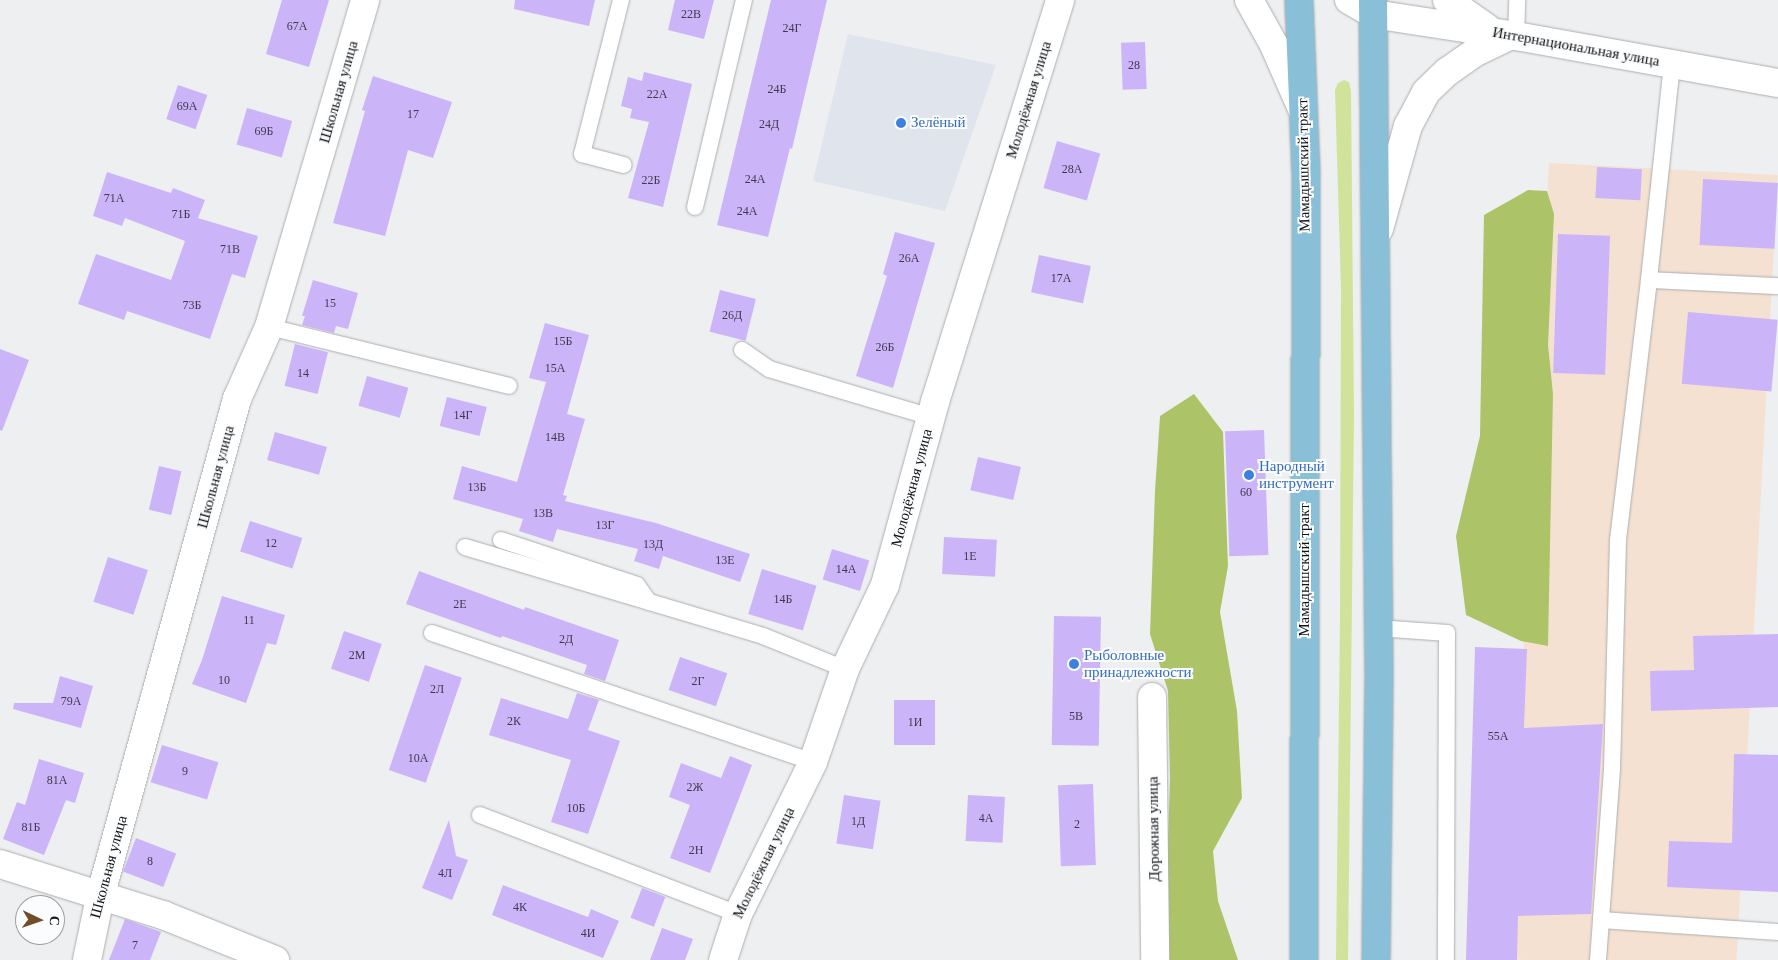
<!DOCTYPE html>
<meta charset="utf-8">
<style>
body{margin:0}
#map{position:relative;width:1778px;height:960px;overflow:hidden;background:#edeff1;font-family:Georgia,serif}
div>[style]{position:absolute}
.built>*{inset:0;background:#dfe4ed}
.industrial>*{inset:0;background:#f5e1d1;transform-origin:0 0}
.green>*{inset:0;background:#cfe49a}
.forest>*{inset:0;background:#acc467}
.building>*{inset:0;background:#ccb4f9;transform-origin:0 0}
.roads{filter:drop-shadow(0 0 1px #acadb0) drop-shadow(0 0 1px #acadb0)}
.lane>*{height:16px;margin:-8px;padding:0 8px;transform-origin:8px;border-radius:8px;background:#fff}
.street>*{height:28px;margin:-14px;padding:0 14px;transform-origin:14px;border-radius:14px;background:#fff}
.secondary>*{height:28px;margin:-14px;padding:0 14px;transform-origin:14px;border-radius:14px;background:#fff}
.primary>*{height:28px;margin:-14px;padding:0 14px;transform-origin:14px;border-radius:14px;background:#89bfd7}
.dots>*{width:14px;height:14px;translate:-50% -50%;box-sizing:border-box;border:2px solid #fafcfe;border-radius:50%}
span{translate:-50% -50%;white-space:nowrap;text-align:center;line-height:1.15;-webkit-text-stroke:4px #fafcfe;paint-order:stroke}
.number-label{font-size:12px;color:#403a4c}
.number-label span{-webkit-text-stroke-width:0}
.street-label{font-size:15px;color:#111213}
.shop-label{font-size:15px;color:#366cbe}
.left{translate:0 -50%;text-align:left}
.north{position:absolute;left:15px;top:895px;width:50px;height:50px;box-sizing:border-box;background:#fafcfe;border:1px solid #9d9ea0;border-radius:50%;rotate:93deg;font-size:14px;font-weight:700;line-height:20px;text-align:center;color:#111213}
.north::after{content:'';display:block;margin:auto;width:18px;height:22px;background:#714e27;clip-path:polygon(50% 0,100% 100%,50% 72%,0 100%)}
</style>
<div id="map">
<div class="built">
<div style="clip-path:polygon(848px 34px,996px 65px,945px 211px,813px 181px)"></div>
</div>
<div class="industrial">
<div style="left:1549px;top:163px;width:229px;height:797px;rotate:3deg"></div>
</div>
<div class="green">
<div style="clip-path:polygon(1344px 80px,1349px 82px,1351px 91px,1354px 415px,1352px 598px,1348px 960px,1336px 960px,1340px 617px,1341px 288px,1335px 90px,1338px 83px)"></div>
</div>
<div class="forest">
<div style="clip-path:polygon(1528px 190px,1547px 191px,1554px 214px,1548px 345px,1553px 394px,1548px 646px,1521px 641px,1466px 615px,1456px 536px,1480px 436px,1484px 215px)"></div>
<div style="clip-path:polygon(1194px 394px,1223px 432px,1228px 566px,1220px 612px,1237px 711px,1242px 798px,1213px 851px,1218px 901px,1238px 960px,1164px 960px,1170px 779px,1168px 691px,1150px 634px,1155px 491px,1160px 416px)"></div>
</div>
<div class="building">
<div style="clip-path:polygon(282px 0,329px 0,309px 67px,266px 54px)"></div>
<div style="clip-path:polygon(515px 0,595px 0,589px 26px,514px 9px)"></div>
<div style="clip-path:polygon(675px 0,714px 0,704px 39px,668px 30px)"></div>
<div style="clip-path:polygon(771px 0,827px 0,792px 149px,790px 148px,768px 237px,717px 225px)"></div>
<div style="left:1145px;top:42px;width:47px;height:24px;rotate:88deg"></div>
<div style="clip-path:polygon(644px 72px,692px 84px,663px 207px,628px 198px,649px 122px,630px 118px,632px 109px,621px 106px,628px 77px,642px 81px)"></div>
<div style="clip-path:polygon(373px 76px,452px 102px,433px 158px,408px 150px,385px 236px,333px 223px,365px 111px,362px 110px)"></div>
<div style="left:178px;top:85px;width:31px;height:36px;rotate:19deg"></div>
<div style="left:247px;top:108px;width:47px;height:38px;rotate:16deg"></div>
<div style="left:1057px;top:141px;width:45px;height:49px;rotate:16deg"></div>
<div style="left:1597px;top:167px;width:45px;height:31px;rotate:3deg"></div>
<div style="clip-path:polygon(107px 172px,171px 193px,173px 188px,205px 200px,198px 218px,258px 236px,245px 278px,232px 274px,210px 339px,127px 311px,124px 320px,78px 304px,96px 254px,171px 280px,185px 241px,125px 218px,122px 226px,93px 216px)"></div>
<div style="left:1703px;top:179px;width:75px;height:66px;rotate:3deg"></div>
<div style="clip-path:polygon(895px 232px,935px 243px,893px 388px,856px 376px,887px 276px,883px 274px)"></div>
<div style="left:1558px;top:234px;width:52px;height:139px;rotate:2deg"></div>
<div style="left:1039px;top:255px;width:53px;height:38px;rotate:12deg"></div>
<div style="clip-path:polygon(313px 280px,358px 293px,348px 329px,336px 326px,334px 333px,302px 325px,305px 316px,302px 316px)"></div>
<div style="left:720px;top:290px;width:37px;height:43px;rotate:14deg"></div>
<div style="left:1688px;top:312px;width:90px;height:72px;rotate:5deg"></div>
<div style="clip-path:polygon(545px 323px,589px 335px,567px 414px,585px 419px,563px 495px,567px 496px,565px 501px,656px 523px,750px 554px,740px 582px,663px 556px,659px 569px,634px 561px,638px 549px,557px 529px,553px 542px,519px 531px,523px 519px,453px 499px,462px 466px,517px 482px,546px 382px,529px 378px)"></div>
<div style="left:295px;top:344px;width:34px;height:43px;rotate:14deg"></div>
<div style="clip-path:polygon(0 349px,29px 360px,2px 431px,0 430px)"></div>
<div style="left:367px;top:376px;width:43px;height:31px;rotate:16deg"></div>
<div style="left:447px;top:397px;width:41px;height:30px;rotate:14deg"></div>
<div style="left:1264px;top:430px;width:125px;height:39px;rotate:88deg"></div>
<div style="left:275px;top:432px;width:54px;height:29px;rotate:16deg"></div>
<div style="left:978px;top:457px;width:44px;height:34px;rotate:13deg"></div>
<div style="left:159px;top:466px;width:23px;height:45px;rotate:13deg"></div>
<div style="left:250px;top:521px;width:55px;height:32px;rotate:18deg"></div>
<div style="left:944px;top:537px;width:53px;height:37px;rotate:3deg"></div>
<div style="left:832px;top:549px;width:39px;height:32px;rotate:17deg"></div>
<div style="left:108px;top:557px;width:42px;height:47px;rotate:18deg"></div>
<div style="left:762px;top:569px;width:57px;height:47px;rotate:17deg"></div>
<div style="clip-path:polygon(419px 571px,524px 610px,525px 607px,619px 640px,605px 681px,584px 674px,587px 665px,502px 636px,501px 638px,406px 604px)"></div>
<div style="clip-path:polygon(222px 596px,285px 615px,276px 645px,267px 643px,246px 703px,192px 684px,202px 660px)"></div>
<div style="left:1054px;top:616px;width:47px;height:129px;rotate:1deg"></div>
<div style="left:344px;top:631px;width:40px;height:40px;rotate:19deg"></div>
<div style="clip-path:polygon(1778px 634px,1778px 707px,1651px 711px,1650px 671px,1694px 670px,1693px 636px)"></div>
<div style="clip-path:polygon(1475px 647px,1527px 649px,1524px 728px,1603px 724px,1591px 914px,1518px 916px,1517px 960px,1466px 960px)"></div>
<div style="left:680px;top:657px;width:50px;height:35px;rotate:19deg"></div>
<div style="left:425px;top:665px;width:39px;height:111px;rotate:19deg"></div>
<div style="clip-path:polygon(60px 676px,93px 686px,81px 728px,13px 709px,14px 703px,53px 703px)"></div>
<div style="clip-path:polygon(577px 693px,599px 700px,588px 730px,620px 741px,588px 834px,551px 822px,571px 760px,489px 735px,501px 698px,568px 719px)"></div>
<div style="left:894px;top:700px;width:41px;height:45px"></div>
<div style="left:162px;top:745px;width:59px;height:39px;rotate:17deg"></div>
<div style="clip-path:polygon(1734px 754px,1778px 755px,1778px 892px,1667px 887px,1669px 841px,1732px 843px)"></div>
<div style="clip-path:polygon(730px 756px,752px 765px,710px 873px,670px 858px,690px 805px,669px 797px,681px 763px,721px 778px)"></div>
<div style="clip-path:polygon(39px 759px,84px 773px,75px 803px,66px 800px,44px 855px,3px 839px,17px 802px,25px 805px)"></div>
<div style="left:1093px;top:784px;width:81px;height:35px;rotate:88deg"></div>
<div style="left:844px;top:795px;width:37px;height:49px;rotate:9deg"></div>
<div style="left:968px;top:795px;width:37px;height:46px;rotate:3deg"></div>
<div style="clip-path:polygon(449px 820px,456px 856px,468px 860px,452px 900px,422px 888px)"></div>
<div style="left:136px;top:838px;width:43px;height:36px;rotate:21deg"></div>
<div style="clip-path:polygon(503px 885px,588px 917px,591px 909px,619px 921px,603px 958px,492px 915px)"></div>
<div style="left:642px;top:888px;width:25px;height:32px;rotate:21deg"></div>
<div style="clip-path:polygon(125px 919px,161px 932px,150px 960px,109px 960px)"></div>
<div style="clip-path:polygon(662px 928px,693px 939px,685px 960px,650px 960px)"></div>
</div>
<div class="roads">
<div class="lane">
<div style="left:621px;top:0;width:159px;rotate:104.2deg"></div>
<div style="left:582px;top:154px;width:43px;rotate:14.7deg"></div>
<div style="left:1516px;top:36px;width:36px;rotate:-88deg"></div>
<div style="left:1672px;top:64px;width:217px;rotate:96.1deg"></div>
<div style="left:1649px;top:280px;width:129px;rotate:2.7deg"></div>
<div style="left:695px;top:207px;width:213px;rotate:-76.7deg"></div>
<div style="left:1649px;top:280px;width:262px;rotate:96.8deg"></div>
<div style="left:1618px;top:540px;width:229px;rotate:91.5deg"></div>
<div style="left:1612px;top:769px;width:151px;rotate:94.2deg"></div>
<div style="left:1601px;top:920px;width:177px;rotate:3.9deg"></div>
<div style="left:269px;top:327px;width:247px;rotate:13.8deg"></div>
<div style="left:742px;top:350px;width:33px;rotate:35deg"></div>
<div style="left:769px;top:369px;width:169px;rotate:16.5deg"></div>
<div style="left:501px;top:540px;width:143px;rotate:18.3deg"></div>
<div style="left:637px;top:585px;width:21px;rotate:55deg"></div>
<div style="left:465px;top:547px;width:311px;rotate:16.6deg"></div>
<div style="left:763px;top:636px;width:88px;rotate:21.9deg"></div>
<div style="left:1378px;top:628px;width:69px;rotate:4.1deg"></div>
<div style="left:1447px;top:633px;width:327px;rotate:90.2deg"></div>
<div style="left:432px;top:633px;width:402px;rotate:18.7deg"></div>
<div style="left:480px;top:815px;width:276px;rotate:21deg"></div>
<div style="left:1598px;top:960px;width:40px;rotate:-85.7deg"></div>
</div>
<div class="street">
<div style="left:1249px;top:0;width:51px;rotate:60.9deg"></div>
<div style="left:1274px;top:45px;width:72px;rotate:66.3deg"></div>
<div style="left:1152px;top:697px;width:263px;rotate:89.3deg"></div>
<div style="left:0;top:864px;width:171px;rotate:17.4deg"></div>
<div style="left:163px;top:915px;width:121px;rotate:21.9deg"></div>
<div style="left:87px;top:960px;width:64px;rotate:-78.3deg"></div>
<div style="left:100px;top:897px;width:517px;rotate:-74.62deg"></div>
<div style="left:237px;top:399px;width:79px;rotate:-66deg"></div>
<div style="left:269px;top:327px;width:341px;rotate:-73.6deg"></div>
<div style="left:723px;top:960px;width:48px;rotate:-71.9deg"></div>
<div style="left:738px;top:914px;width:169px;rotate:-63.7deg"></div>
<div style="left:813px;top:762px;width:98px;rotate:-71deg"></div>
<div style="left:845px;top:669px;width:93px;rotate:-64.5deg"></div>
<div style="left:885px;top:585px;width:190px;rotate:-74.7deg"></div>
<div style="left:935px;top:402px;width:421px;rotate:-72.7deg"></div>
</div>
<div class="secondary">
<div style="left:1349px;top:0;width:28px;rotate:30deg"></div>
<div style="left:1373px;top:14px;width:145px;rotate:8.7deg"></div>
<div style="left:1516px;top:36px;width:266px;rotate:10.2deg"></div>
<div style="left:1447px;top:0;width:49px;rotate:35deg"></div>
<div style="left:1379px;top:229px;width:107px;rotate:-74.3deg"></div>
<div style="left:1408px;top:126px;width:38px;rotate:-62deg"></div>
<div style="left:1426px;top:92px;width:29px;rotate:-44deg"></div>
<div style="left:1447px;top:72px;width:33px;rotate:-35deg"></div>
<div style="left:1474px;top:53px;width:41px;rotate:-25.9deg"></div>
</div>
<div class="primary">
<div style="left:1299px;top:0;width:174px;rotate:87.7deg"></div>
<div style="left:1306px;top:174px;width:786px;rotate:90.15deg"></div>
<div style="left:1373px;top:0;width:677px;rotate:89.49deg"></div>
<div style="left:1379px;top:677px;width:283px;rotate:90.6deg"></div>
</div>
</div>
<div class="dots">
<div style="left:901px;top:123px;background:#3f7fe0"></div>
<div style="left:1249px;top:475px;background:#3f7fe0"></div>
<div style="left:1074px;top:664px;background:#3f7fe0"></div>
</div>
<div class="number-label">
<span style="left:691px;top:15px">22В</span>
<span style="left:297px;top:27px">67А</span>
<span style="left:792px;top:29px">24Г</span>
<span style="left:1134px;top:66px">28</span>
<span style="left:777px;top:90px">24Б</span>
<span style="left:657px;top:95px">22А</span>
<span style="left:187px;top:107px">69А</span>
<span style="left:413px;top:115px">17</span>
<span style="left:769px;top:125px">24Д</span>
<span style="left:264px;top:132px">69Б</span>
<span style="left:1072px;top:170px">28А</span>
<span style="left:755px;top:180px">24А</span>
<span style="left:651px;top:181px">22Б</span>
<span style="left:114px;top:199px">71А</span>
<span style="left:747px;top:212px">24А</span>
<span style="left:181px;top:215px">71Б</span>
<span style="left:230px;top:250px">71В</span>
<span style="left:909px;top:259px">26А</span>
<span style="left:1061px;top:279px">17А</span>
<span style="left:330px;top:304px">15</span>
<span style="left:192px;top:306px">73Б</span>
<span style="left:732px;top:316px">26Д</span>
<span style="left:563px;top:342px">15Б</span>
<span style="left:885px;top:348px">26Б</span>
<span style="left:555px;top:369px">15А</span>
<span style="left:303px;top:374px">14</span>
<span style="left:463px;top:416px">14Г</span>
<span style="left:555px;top:438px">14В</span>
<span style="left:477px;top:488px">13Б</span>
<span style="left:1246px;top:493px">60</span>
<span style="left:543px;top:514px">13В</span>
<span style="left:605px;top:526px">13Г</span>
<span style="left:271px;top:544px">12</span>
<span style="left:653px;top:545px">13Д</span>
<span style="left:970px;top:557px">1Е</span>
<span style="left:725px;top:561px">13Е</span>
<span style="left:846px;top:570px">14А</span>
<span style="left:783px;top:600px">14Б</span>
<span style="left:460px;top:605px">2Е</span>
<span style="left:249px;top:621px">11</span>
<span style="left:566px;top:640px">2Д</span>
<span style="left:357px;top:656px">2М</span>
<span style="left:224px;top:681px">10</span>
<span style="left:698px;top:682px">2Г</span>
<span style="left:437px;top:690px">2Л</span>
<span style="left:71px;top:702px">79А</span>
<span style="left:1076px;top:717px">5В</span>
<span style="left:514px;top:722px">2К</span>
<span style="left:915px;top:723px">1И</span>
<span style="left:1498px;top:737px">55А</span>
<span style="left:418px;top:759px">10А</span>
<span style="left:185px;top:772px">9</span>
<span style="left:57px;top:781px">81А</span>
<span style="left:695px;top:788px">2Ж</span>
<span style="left:576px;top:809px">10Б</span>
<span style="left:986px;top:819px">4А</span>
<span style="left:858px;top:822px">1Д</span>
<span style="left:1077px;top:825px">2</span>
<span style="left:31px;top:828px">81Б</span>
<span style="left:696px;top:851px">2Н</span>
<span style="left:150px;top:862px">8</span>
<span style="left:445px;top:874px">4Л</span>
<span style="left:520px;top:908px">4К</span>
<span style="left:588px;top:934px">4И</span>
<span style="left:135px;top:946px">7</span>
</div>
<div class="street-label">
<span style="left:1576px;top:47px;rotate:10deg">Интернациональная улица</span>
<span style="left:339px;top:92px;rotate:-74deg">Школьная улица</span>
<span style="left:1029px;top:100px;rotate:-73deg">Молодёжная улица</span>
<span style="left:1304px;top:165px;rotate:-91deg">Мамадышский тракт</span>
<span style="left:216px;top:477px;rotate:-75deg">Школьная улица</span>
<span style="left:912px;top:488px;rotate:-75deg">Молодёжная улица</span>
<span style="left:1305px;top:570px;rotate:-90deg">Мамадышский тракт</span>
<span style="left:1154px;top:829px;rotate:-91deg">Дорожная улица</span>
<span style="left:764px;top:863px;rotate:-64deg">Молодёжная улица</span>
<span style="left:109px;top:867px;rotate:-75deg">Школьная улица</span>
</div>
<div class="shop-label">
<span class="left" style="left:911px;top:123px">Зелёный</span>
<span class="left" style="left:1259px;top:475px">Народный<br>инструмент</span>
<span class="left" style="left:1084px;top:664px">Рыболовные<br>принадлежности</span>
</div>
<div class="north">С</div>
</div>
